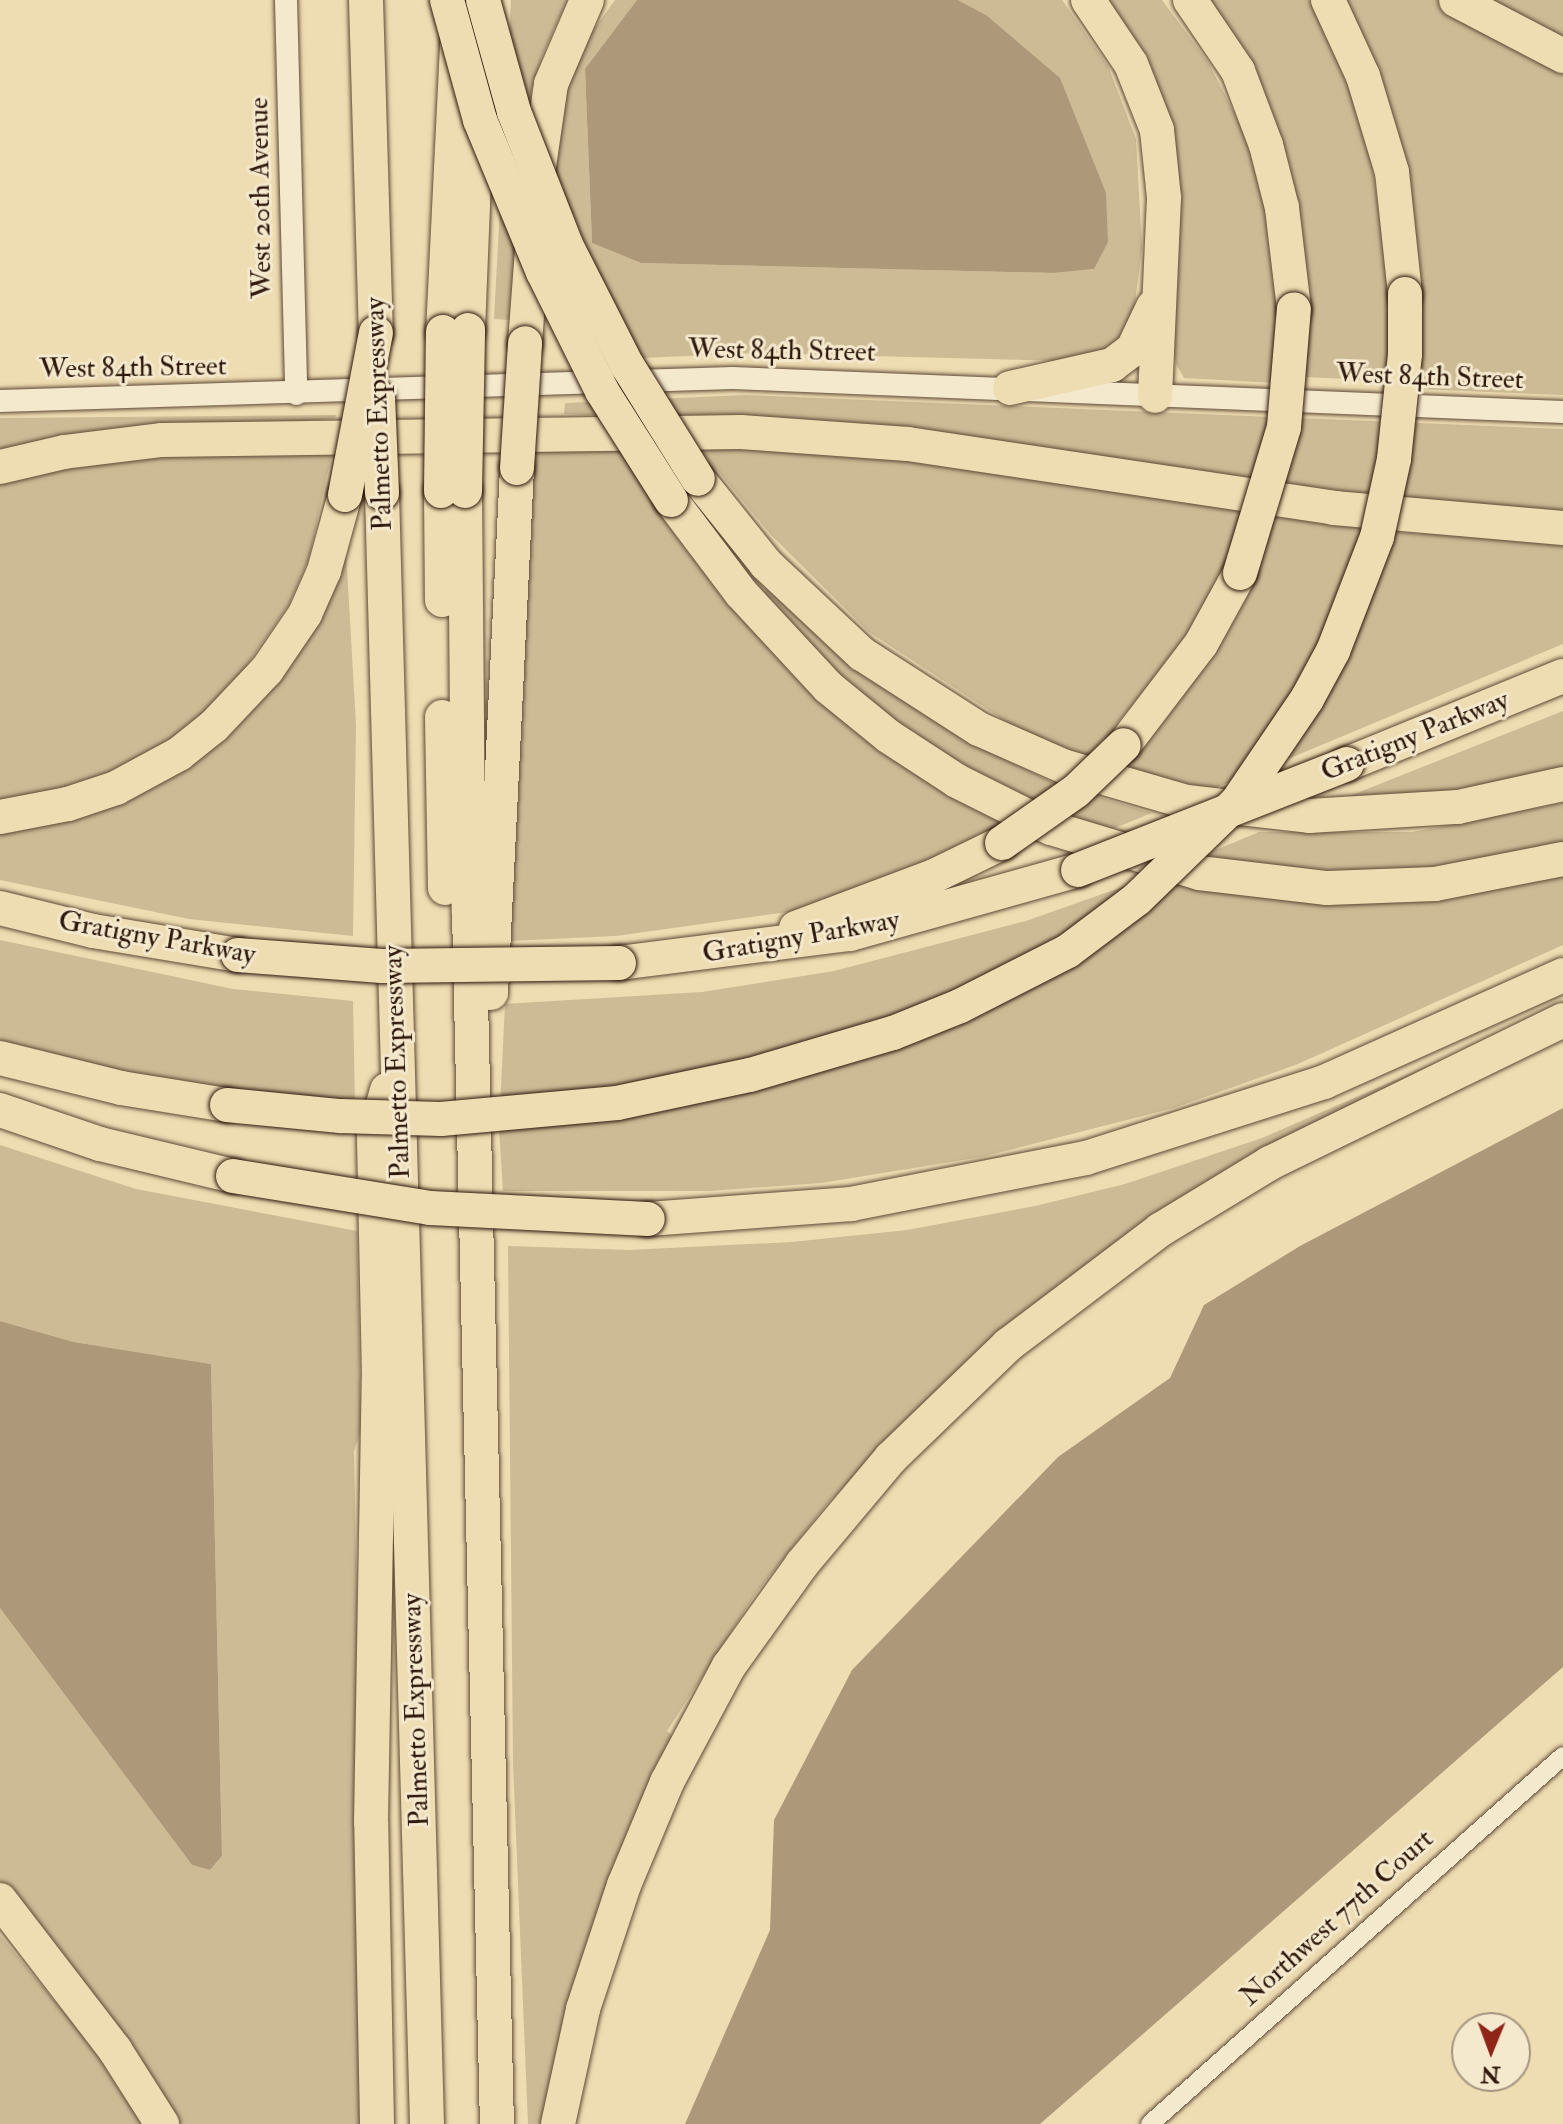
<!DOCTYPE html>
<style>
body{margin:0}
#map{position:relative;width:1563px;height:2124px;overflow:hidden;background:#eedcb2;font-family:"IM FELL Double Pica",serif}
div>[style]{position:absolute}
.green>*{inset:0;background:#cdbb96}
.water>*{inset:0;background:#ad997a}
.roads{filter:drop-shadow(0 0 2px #5e4936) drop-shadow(0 0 2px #5e4936)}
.minor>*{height:18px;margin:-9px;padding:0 9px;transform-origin:9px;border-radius:9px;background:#f4e8cd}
.tertiary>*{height:22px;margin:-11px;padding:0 11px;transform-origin:11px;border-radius:11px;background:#f4e8cd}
.motorway>*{height:34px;margin:-17px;padding:0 17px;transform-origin:17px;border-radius:17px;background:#eedcb2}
.bridges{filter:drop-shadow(0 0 2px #2e180c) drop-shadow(0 0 2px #2e180c)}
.motorway-bridge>*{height:34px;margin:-17px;padding:0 17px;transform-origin:17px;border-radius:17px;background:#eedcb2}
span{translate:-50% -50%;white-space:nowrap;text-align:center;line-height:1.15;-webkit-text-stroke:6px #f4e8cd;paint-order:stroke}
.street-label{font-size:28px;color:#2e180c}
.north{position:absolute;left:1451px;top:2012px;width:80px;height:80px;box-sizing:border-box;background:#f4e8cd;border:2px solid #a59580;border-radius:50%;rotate:181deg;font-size:22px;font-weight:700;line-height:32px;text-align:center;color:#2e180c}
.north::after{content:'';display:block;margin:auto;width:28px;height:36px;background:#8f2418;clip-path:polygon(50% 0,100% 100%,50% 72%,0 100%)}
</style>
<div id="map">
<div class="green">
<div style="clip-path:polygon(511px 0,567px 0,542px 56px,523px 120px,510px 320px,494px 319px)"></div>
<div style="clip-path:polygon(615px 0,637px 0,585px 70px,592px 243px,641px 263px,1054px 273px,1094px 269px,986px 15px,958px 0,1062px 0,1108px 66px,1136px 139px,1142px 248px,1132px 326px,1107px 350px,1065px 361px,756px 353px,642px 358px,595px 267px,548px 155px,556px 112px,586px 40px)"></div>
<div style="clip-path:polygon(1098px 0,1162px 0,1208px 62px,1246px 136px,1265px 209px,1278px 291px,1275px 383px,1184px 378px,1177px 366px,1172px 347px,1178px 215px)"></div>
<div style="clip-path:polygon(1197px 0,1309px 0,1322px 23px,1355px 101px,1371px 155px,1390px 294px,1389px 381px,1306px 377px,1308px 309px)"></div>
<div style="clip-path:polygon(1342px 0,1563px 0,1563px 395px,1415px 389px,1417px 370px)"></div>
<div style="clip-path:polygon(746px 395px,1563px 429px,1563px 522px,718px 420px,564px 414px,565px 403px)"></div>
<div style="clip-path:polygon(336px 415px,335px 418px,0 453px,0 418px)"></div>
<div style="clip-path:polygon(615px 441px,734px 607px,815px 696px,890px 757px,1004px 824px,969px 846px,795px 911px,616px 936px,509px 941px,533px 442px)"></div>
<div style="clip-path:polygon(694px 442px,923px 457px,1246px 510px,1206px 606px,1174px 657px,1085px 760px,1010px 724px,869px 632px,771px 535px)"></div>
<div style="clip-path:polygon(333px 448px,309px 558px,289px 604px,239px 677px,190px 729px,117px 770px,84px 784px,0 804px,0 477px,58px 462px)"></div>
<div style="clip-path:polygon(1276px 514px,1365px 529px,1308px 668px,1237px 779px,1200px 794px,1116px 773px,1269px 534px)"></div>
<div style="clip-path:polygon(1393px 532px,1563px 542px,1563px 644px,1288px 759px,1318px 710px)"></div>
<div style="clip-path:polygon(346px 550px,356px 725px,353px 936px,189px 919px,0 880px,0 828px,172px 769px)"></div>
<div style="clip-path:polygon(768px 590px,853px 667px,966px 740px,1058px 785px,1152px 813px,1105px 832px,983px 779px,902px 728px,818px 657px,761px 593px)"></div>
<div style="clip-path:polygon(1563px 711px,1563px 771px,1507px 787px,1332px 803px)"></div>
<div style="clip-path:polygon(1563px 803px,1563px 842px,1433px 868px,1325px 872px,1201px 861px,1211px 852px,1259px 832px,1412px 832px)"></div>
<div style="clip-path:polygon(1563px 871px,1563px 945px,1298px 1064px,1174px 1108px,982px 1157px,821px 1183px,709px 1191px,503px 1191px,499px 1128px,505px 1004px,702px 992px,834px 971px,1026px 921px,1139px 881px,1246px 892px)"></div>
<div style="clip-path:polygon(0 940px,233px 989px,353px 1001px,355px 1104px,277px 1098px,0 1050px)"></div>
<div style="clip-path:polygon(1515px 1028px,1292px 1146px,873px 1456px,826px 1505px,756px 1593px,667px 1731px,673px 1736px,546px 2124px,528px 2124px,513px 1763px,508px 1246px,629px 1250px,792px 1242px,907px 1230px,1035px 1206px,1125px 1184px,1262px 1138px)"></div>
<div style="clip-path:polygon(0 1145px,136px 1189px,357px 1231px,361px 1430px,354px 1451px,367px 2124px,173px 2124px,114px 2032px,0 1881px,0 1608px,192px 1865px,210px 1870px,222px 1856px,211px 1364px,74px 1342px,0 1321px)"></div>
<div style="clip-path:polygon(0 1935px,95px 2050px,144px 2124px,0 2124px)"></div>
</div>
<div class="water">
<div style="clip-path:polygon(637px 0,958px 0,986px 15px,1060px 78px,1106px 193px,1108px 242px,1094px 269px,1054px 273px,641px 263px,592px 243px,585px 69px)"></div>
<div style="clip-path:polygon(1563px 1108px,1563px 1667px,1040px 2124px,685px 2124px,770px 1930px,774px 1820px,852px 1670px,1058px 1457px,1170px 1378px,1204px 1305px,1300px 1246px)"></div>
<div style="clip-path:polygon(0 1321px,74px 1342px,211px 1364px,222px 1856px,210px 1870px,192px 1865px,0 1608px)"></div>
</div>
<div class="roads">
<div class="minor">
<div style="left:1150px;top:2124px;width:553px;rotate:-41.7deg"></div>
</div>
<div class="tertiary">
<div style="left:286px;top:0;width:394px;rotate:88.5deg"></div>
<div style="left:0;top:401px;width:733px;rotate:-1.8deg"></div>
<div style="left:733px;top:378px;width:831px;rotate:2.35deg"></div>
</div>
<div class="motorway">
<div style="left:366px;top:0;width:333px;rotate:88.3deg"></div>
<div style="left:1088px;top:0;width:77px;rotate:56.1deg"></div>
<div style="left:1131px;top:64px;width:71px;rotate:68.5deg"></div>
<div style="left:1157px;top:130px;width:68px;rotate:84.1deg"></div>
<div style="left:1164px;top:198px;width:198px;rotate:92.6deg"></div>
<div style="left:1190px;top:0;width:86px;rotate:55.9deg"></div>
<div style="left:1238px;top:71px;width:79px;rotate:69.3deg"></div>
<div style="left:1266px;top:145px;width:65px;rotate:75.7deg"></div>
<div style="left:1282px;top:208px;width:102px;rotate:83.2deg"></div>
<div style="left:1328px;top:0;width:84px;rotate:65.3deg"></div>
<div style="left:1363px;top:76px;width:100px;rotate:73.2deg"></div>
<div style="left:1392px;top:172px;width:123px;rotate:83.9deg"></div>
<div style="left:1456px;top:0;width:121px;rotate:27.6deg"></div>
<div style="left:537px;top:180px;width:97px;rotate:-81.7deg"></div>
<div style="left:551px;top:84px;width:91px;rotate:-66.8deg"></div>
<div style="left:468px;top:330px;width:224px;rotate:-87.7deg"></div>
<div style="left:443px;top:332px;width:287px;rotate:-87.2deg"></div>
<div style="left:525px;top:343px;width:107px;rotate:-85.7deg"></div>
<div style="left:1010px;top:388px;width:105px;rotate:-12.7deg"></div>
<div style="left:1112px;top:365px;width:26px;rotate:-37deg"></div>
<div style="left:1133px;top:349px;width:47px;rotate:-64.5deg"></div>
<div style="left:0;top:467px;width:66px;rotate:-13.2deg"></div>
<div style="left:64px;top:452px;width:99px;rotate:-7deg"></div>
<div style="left:162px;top:440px;width:579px;rotate:-0.79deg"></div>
<div style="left:741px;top:432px;width:167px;rotate:4.1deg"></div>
<div style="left:908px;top:444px;width:431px;rotate:8.5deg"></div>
<div style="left:1334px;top:508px;width:230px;rotate:5deg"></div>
<div style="left:698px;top:479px;width:109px;rotate:51.3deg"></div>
<div style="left:766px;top:564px;width:132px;rotate:43.2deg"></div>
<div style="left:862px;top:654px;width:139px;rotate:32.7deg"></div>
<div style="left:979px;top:729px;width:92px;rotate:23.8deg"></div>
<div style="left:1063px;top:766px;width:129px;rotate:16.2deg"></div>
<div style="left:1187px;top:802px;width:123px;rotate:6.5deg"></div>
<div style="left:1309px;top:816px;width:149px;rotate:-3.5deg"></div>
<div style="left:1458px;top:807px;width:107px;rotate:-12.4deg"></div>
<div style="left:441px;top:491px;width:109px;rotate:89.5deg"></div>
<div style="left:465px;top:491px;width:421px;rotate:89.5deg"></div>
<div style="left:469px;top:912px;width:1212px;rotate:88.68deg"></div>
<div style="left:382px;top:493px;width:1632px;rotate:88.42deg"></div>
<div style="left:671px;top:500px;width:116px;rotate:53deg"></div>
<div style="left:741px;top:593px;width:128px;rotate:47.2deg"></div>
<div style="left:828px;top:687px;width:77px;rotate:39.2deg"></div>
<div style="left:888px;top:736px;width:82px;rotate:33.1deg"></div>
<div style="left:957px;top:781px;width:105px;rotate:26.6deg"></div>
<div style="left:1051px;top:828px;width:155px;rotate:16.9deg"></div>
<div style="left:1199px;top:873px;width:129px;rotate:6.7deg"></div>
<div style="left:1327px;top:888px;width:108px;rotate:-2.1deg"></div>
<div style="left:1435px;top:884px;width:130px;rotate:-11.1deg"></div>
<div style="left:442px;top:717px;width:171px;rotate:89deg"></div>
<div style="left:1124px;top:745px;width:127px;rotate:-52.7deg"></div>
<div style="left:1201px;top:644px;width:81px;rotate:-61.2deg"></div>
<div style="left:1347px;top:764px;width:233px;rotate:-22.2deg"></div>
<div style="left:0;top:817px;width:69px;rotate:-10.8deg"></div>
<div style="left:68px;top:804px;width:51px;rotate:-18.4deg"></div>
<div style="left:116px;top:788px;width:72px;rotate:-28.4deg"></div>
<div style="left:179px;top:754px;width:45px;rotate:-38.7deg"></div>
<div style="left:214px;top:726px;width:77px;rotate:-46.6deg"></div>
<div style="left:267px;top:670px;width:68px;rotate:-55.8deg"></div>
<div style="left:305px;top:614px;width:47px;rotate:-66.2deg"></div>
<div style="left:324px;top:571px;width:79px;rotate:-74.6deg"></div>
<div style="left:0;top:908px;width:96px;rotate:13.9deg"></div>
<div style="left:93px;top:931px;width:147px;rotate:9.4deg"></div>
<div style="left:796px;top:928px;width:147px;rotate:-20.6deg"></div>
<div style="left:934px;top:876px;width:76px;rotate:-25.9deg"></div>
<div style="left:619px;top:963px;width:233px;rotate:-7.2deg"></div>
<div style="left:850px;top:934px;width:237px;rotate:-15.7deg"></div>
<div style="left:491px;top:993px;width:526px;rotate:-87.16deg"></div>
<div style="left:0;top:1058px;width:125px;rotate:13.9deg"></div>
<div style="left:121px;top:1088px;width:107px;rotate:9.1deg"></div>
<div style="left:0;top:1110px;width:106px;rotate:18.8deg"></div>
<div style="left:100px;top:1144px;width:137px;rotate:13.5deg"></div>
<div style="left:648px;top:1219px;width:204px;rotate:-4.2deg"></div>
<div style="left:851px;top:1204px;width:239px;rotate:-11.1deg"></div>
<div style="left:1086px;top:1158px;width:250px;rotate:-17.7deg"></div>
<div style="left:1324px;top:1082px;width:262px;rotate:-24.1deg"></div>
<div style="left:0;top:1900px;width:189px;rotate:52.5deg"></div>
<div style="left:115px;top:2050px;width:88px;rotate:57.6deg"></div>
<div style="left:377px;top:2124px;width:302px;rotate:-91.1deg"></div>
<div style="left:371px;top:1822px;width:444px;rotate:-89deg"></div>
<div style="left:379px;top:1378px;width:242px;rotate:-91.2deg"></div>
<div style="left:374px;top:1136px;width:48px;rotate:-74.2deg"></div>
<div style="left:558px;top:2124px;width:118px;rotate:-77.7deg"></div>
<div style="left:583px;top:2009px;width:131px;rotate:-71.7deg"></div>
<div style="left:624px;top:1885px;width:112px;rotate:-67.3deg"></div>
<div style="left:667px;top:1782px;width:132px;rotate:-61.9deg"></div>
<div style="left:729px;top:1666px;width:125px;rotate:-54.4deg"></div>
<div style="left:802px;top:1564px;width:138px;rotate:-50deg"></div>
<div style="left:891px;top:1458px;width:163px;rotate:-44deg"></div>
<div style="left:1008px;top:1345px;width:191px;rotate:-37.1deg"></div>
<div style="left:1160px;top:1230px;width:129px;rotate:-31.3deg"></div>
<div style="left:1270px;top:1163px;width:326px;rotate:-26deg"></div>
</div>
</div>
<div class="bridges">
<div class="motorway-bridge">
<div style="left:447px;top:0;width:124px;rotate:74.6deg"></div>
<div style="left:480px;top:120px;width:165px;rotate:67.5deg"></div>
<div style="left:543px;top:272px;width:133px;rotate:63.6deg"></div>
<div style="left:602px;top:391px;width:129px;rotate:57.7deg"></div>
<div style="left:483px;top:0;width:116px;rotate:74.5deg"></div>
<div style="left:514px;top:112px;width:143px;rotate:68.6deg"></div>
<div style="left:566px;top:245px;width:135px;rotate:63.1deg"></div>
<div style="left:627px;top:365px;width:134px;rotate:58.1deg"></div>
<div style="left:378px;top:397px;width:96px;rotate:87.6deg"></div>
<div style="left:517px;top:468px;width:125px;rotate:-86.3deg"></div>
<div style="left:441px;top:491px;width:159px;rotate:-89.3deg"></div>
<div style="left:465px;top:491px;width:161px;rotate:-88.9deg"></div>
<div style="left:345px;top:495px;width:165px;rotate:-79.2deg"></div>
<div style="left:1240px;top:573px;width:152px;rotate:-73.2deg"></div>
<div style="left:1284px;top:427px;width:118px;rotate:-85.2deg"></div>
<div style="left:1002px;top:843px;width:90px;rotate:-35.1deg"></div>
<div style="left:1076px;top:791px;width:66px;rotate:-43.8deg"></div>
<div style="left:1078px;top:870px;width:289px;rotate:-21.5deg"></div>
<div style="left:238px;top:955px;width:144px;rotate:4.4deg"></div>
<div style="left:382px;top:966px;width:237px;rotate:-0.7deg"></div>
<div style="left:227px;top:1105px;width:114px;rotate:5.6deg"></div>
<div style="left:340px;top:1116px;width:101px;rotate:1.7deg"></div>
<div style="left:441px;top:1119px;width:177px;rotate:-5.2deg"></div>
<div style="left:617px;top:1103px;width:136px;rotate:-11.9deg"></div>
<div style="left:750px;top:1075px;width:149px;rotate:-16.4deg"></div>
<div style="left:893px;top:1033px;width:72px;rotate:-21.9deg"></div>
<div style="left:960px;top:1006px;width:121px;rotate:-27deg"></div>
<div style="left:1068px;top:951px;width:86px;rotate:-37deg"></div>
<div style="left:1137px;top:899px;width:139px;rotate:-44.1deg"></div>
<div style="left:1237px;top:802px;width:125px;rotate:-55.8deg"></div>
<div style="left:1307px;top:699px;width:55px;rotate:-61.6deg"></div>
<div style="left:1333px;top:651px;width:122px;rotate:-68.9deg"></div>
<div style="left:1377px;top:537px;width:80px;rotate:-77.7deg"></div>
<div style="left:1394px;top:459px;width:106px;rotate:-84deg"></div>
<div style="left:1405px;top:354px;width:60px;rotate:-90deg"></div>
<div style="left:233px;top:1176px;width:200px;rotate:9.2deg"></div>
<div style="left:430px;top:1208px;width:218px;rotate:2.9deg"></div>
</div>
</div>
<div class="street-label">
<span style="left:261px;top:198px;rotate:-91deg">West 20th Avenue</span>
<span style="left:782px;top:351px;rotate:1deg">West 84th Street</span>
<span style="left:133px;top:368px;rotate:-1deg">West 84th Street</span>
<span style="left:1430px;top:377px;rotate:2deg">West 84th Street</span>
<span style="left:379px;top:414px;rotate:-92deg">Palmetto Expressway</span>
<span style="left:1415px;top:736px;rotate:-22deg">Gratigny Parkway</span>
<span style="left:801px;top:937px;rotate:-10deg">Gratigny Parkway</span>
<span style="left:157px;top:938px;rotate:10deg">Gratigny Parkway</span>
<span style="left:397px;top:1062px;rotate:-92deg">Palmetto Expressway</span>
<span style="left:416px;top:1710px;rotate:-92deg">Palmetto Expressway</span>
<span style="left:1337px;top:1918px;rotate:-42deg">Northwest 77th Court</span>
</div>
<div class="north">N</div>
</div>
